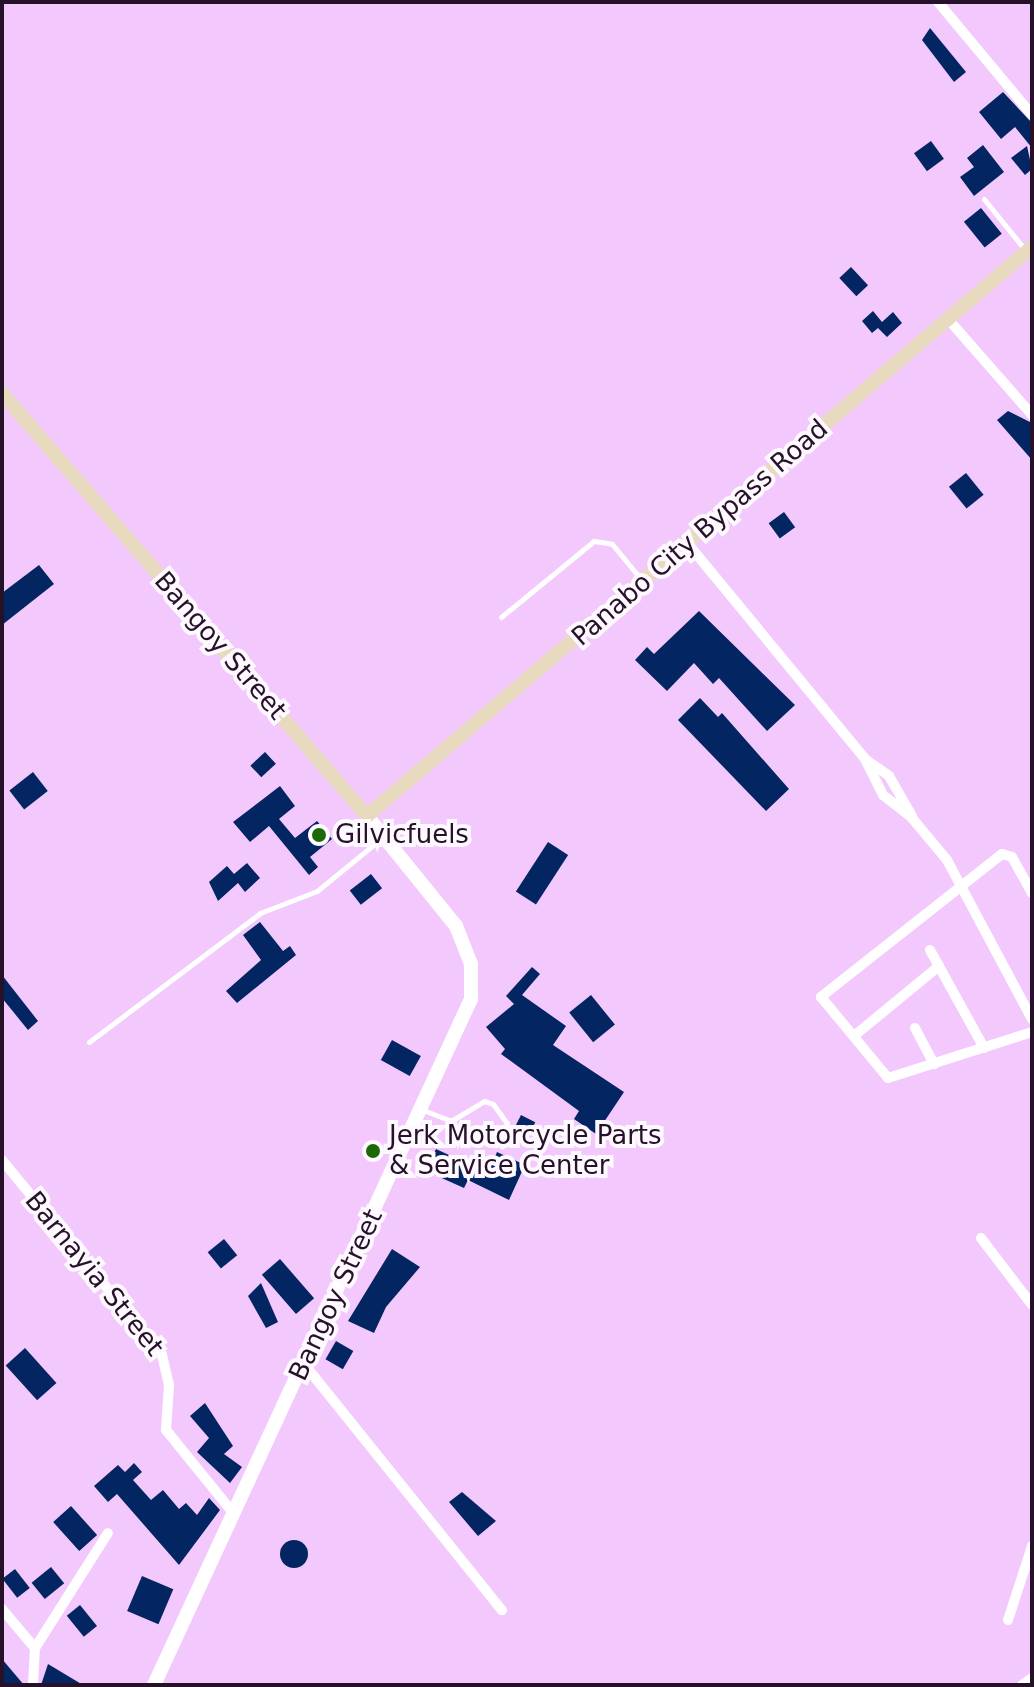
<!DOCTYPE html>
<style>
body{margin:0}
#map{position:relative;width:1034px;height:1687px;overflow:hidden;background:#f3c8fc;font-family:"DejaVu Sans",sans-serif}
div>[style]{position:absolute}
.building>*{inset:0;background:#032662;transform-origin:0 0}
.round{border-radius:50%}
.service>*{height:5px;margin:-2.5px;padding:0 2.5px;transform-origin:2.5px;border-radius:2.5px;background:#fff}
.minor>*{height:10px;margin:-5px;padding:0 5px;transform-origin:5px;border-radius:5px;background:#fff}
.tertiary>*{height:14px;margin:-7px;padding:0 7px;transform-origin:7px;border-radius:7px;background:#fff}
.secondary>*{height:14px;margin:-7px;padding:0 7px;transform-origin:7px;border-radius:7px;background:#e8dabf}
.dots>*{width:22px;height:22px;translate:-50% -50%;box-sizing:border-box;border:4px solid #fef8ff;border-radius:50%}
span{translate:-50% -50%;white-space:nowrap;text-align:center;line-height:1.15;-webkit-text-stroke:8px #fef8ff;paint-order:stroke}
.street-label{font-size:26px;color:#251229}
.poi-label{font-size:26px;color:#251229}
.left{translate:0 -50%;text-align:left}
.frame{position:absolute;inset:0;border:4px solid #251229;pointer-events:none}
</style>
<div id="map">
<div class="building">
<div style="clip-path:polygon(930px 28px,966px 72px,954px 82px,922px 40px)"></div>
<div style="clip-path:polygon(1003px 92px,1032px 123px,1032px 148px,1015px 127px,1001px 139px,979px 112px)"></div>
<div style="left:931px;top:141px;width:22px;height:21px;rotate:54deg"></div>
<div style="clip-path:polygon(983px 145px,1004px 172px,974px 196px,960px 177px,974px 167px,967px 158px)"></div>
<div style="clip-path:polygon(1027px 146px,1032px 169px,1025px 175px,1011px 158px)"></div>
<div style="left:981px;top:208px;width:33px;height:22px;rotate:51deg"></div>
<div style="left:851px;top:267px;width:25px;height:16px;rotate:47deg"></div>
<div style="clip-path:polygon(873px 311px,882px 322px,893px 312px,902px 323px,887px 337px,878px 328px,872px 333px,862px 321px)"></div>
<div style="clip-path:polygon(1008px 411px,1032px 423px,1032px 460px,997px 420px)"></div>
<div style="left:966px;top:473px;width:28px;height:22px;rotate:51deg"></div>
<div style="left:784px;top:512px;width:19px;height:19px;rotate:54deg"></div>
<div style="clip-path:polygon(39px 565px,54px 584px,2px 625px,2px 593px)"></div>
<div style="clip-path:polygon(699px 611px,795px 705px,767px 731px,719px 678px,713px 684px,694px 663px,667px 691px,635px 660px,647px 647px,654px 654px)"></div>
<div style="clip-path:polygon(700px 698px,718px 717px,722px 713px,789px 789px,766px 811px,678px 720px)"></div>
<div style="left:265px;top:752px;width:16px;height:20px;rotate:47deg"></div>
<div style="left:33px;top:772px;width:24px;height:30px;rotate:52deg"></div>
<div style="clip-path:polygon(280px 786px,295px 806px,279px 819px,295px 838px,317px 821px,332px 839px,310px 857px,318px 867px,309px 875px,269px 826px,250px 842px,233px 822px)"></div>
<div style="left:548px;top:842px;width:24px;height:59px;rotate:33deg"></div>
<div style="clip-path:polygon(247px 863px,260px 878px,245px 892px,238px 883px,218px 901px,209px 882px,227px 866px,234px 874px)"></div>
<div style="left:371px;top:874px;width:18px;height:27px;rotate:52deg"></div>
<div style="clip-path:polygon(260px 922px,283px 951px,290px 946px,296px 955px,237px 1003px,226px 991px,261px 960px,243px 935px)"></div>
<div style="clip-path:polygon(532px 967px,540px 974px,522px 995px,566px 1026px,553px 1045px,624px 1092px,596px 1134px,574px 1119px,579px 1111px,501px 1054px,505px 1049px,486px 1027px,514px 1004px,506px 996px)"></div>
<div style="clip-path:polygon(2px 975px,38px 1021px,28px 1030px,2px 998px)"></div>
<div style="left:591px;top:995px;width:38px;height:28px;rotate:51deg"></div>
<div style="left:392px;top:1040px;width:33px;height:23px;rotate:29deg"></div>
<div style="left:521px;top:1115px;width:16px;height:21px;rotate:27deg"></div>
<div style="clip-path:polygon(436px 1149px,488px 1173px,497px 1152px,525px 1165px,509px 1200px,468px 1180px,464px 1188px,426px 1171px)"></div>
<div style="left:224px;top:1239px;width:21px;height:21px;rotate:51deg"></div>
<div style="clip-path:polygon(392px 1249px,420px 1267px,386px 1307px,374px 1333px,348px 1321px)"></div>
<div style="left:280px;top:1259px;width:52px;height:24px;rotate:49deg"></div>
<div style="clip-path:polygon(261px 1283px,278px 1322px,266px 1328px,248px 1296px)"></div>
<div style="left:336px;top:1341px;width:20px;height:21px;rotate:30deg"></div>
<div style="left:25px;top:1348px;width:47px;height:26px;rotate:48deg"></div>
<div style="clip-path:polygon(205px 1403px,233px 1446px,224px 1454px,242px 1467px,230px 1483px,197px 1452px,209px 1438px,190px 1416px)"></div>
<div style="clip-path:polygon(134px 1463px,142px 1472px,133px 1480px,151px 1500px,163px 1490px,179px 1509px,186px 1503px,197px 1515px,209px 1498px,220px 1510px,179px 1565px,117px 1494px,108px 1502px,94px 1486px,118px 1465px,125px 1472px)"></div>
<div style="clip-path:polygon(462px 1492px,496px 1521px,478px 1536px,449px 1502px)"></div>
<div style="left:71px;top:1506px;width:39px;height:24px;rotate:48deg"></div>
<div class="round" style="left:280px;top:1540px;width:28px;height:28px"></div>
<div style="left:51px;top:1567px;width:21px;height:25px;rotate:51deg"></div>
<div style="left:15px;top:1569px;width:24px;height:16px;rotate:52deg"></div>
<div style="left:142px;top:1576px;width:34px;height:38px;rotate:23deg"></div>
<div style="left:80px;top:1605px;width:27px;height:17px;rotate:51deg"></div>
<div style="clip-path:polygon(2px 1659px,24px 1685px,2px 1685px)"></div>
<div style="clip-path:polygon(48px 1664px,83px 1685px,41px 1685px)"></div>
</div>
<div class="service">
<div style="left:984px;top:199px;width:67px;rotate:51.1deg"></div>
<div style="left:501px;top:617px;width:120px;rotate:-39.3deg"></div>
<div style="left:594px;top:541px;width:18px;rotate:9deg"></div>
<div style="left:612px;top:544px;width:44px;rotate:50.5deg"></div>
<div style="left:89px;top:1042px;width:214px;rotate:-37deg"></div>
<div style="left:260px;top:913px;width:61px;rotate:-21.1deg"></div>
<div style="left:317px;top:891px;width:85px;rotate:-39.3deg"></div>
<div style="left:423px;top:1110px;width:30px;rotate:21deg"></div>
<div style="left:451px;top:1121px;width:39px;rotate:-31deg"></div>
<div style="left:484px;top:1101px;width:9px;rotate:18deg"></div>
<div style="left:493px;top:1104px;width:24px;rotate:54deg"></div>
<div style="left:507px;top:1123px;width:24px;rotate:102deg"></div>
</div>
<div class="minor">
<div style="left:938px;top:2px;width:147px;rotate:50.2deg"></div>
<div style="left:948px;top:319px;width:128px;rotate:48.8deg"></div>
<div style="left:688px;top:544px;width:278px;rotate:50.5deg"></div>
<div style="left:865px;top:759px;width:40px;rotate:63.4deg"></div>
<div style="left:883px;top:795px;width:37px;rotate:38deg"></div>
<div style="left:912px;top:818px;width:55px;rotate:50.2deg"></div>
<div style="left:947px;top:860px;width:180px;rotate:61.9deg"></div>
<div style="left:865px;top:759px;width:29px;rotate:35deg"></div>
<div style="left:889px;top:776px;width:46px;rotate:60.1deg"></div>
<div style="left:1032px;top:893px;width:41px;rotate:-119.1deg"></div>
<div style="left:1012px;top:857px;width:10px;rotate:-163deg"></div>
<div style="left:1002px;top:854px;width:231px;rotate:141.7deg"></div>
<div style="left:821px;top:997px;width:105px;rotate:50.4deg"></div>
<div style="left:888px;top:1078px;width:151px;rotate:-17.7deg"></div>
<div style="left:930px;top:950px;width:112px;rotate:61.1deg"></div>
<div style="left:915px;top:1028px;width:41px;rotate:62.2deg"></div>
<div style="left:854px;top:1036px;width:110px;rotate:-39.5deg"></div>
<div style="left:2px;top:1160px;width:252px;rotate:50.6deg"></div>
<div style="left:162px;top:1355px;width:31px;rotate:77deg"></div>
<div style="left:169px;top:1385px;width:45px;rotate:93.8deg"></div>
<div style="left:166px;top:1430px;width:108px;rotate:51deg"></div>
<div style="left:981px;top:1238px;width:84px;rotate:52.7deg"></div>
<div style="left:304px;top:1364px;width:316px;rotate:51.2deg"></div>
<div style="left:2px;top:1609px;width:51px;rotate:49.8deg"></div>
<div style="left:1008px;top:1620px;width:78px;rotate:-72deg"></div>
<div style="left:33px;top:1685px;width:37px;rotate:-87deg"></div>
<div style="left:35px;top:1648px;width:136px;rotate:-57.6deg"></div>
<div style="left:1022px;top:1685px;width:12px;rotate:-35deg"></div>
</div>
<div class="tertiary">
<div style="left:154px;top:1685px;width:756px;rotate:-65.2deg"></div>
<div style="left:471px;top:999px;width:35px;rotate:-90deg"></div>
<div style="left:471px;top:964px;width:41px;rotate:-111.5deg"></div>
<div style="left:456px;top:926px;width:141px;rotate:-129deg"></div>
</div>
<div class="secondary">
<div style="left:2px;top:393px;width:559px;rotate:49.21deg"></div>
<div style="left:367px;top:816px;width:875px;rotate:-40.55deg"></div>
</div>
<div class="dots">
<div style="left:319px;top:835px;background:#1c6908"></div>
<div style="left:373px;top:1151px;background:#1c6908"></div>
</div>
<div class="street-label">
<span style="left:700px;top:533px;rotate:-41deg">Panabo City Bypass Road</span>
<span style="left:220px;top:646px;rotate:49deg">Bangoy Street</span>
<span style="left:94px;top:1274px;rotate:51deg">Barnayia Street</span>
<span style="left:336px;top:1295px;rotate:-65deg">Bangoy Street</span>
</div>
<div class="poi-label">
<span class="left" style="left:335px;top:835px">Gilvicfuels</span>
<span class="left" style="left:389px;top:1151px">Jerk Motorcycle Parts<br>&amp; Service Center</span>
</div>
<div class="frame"></div>
</div>
